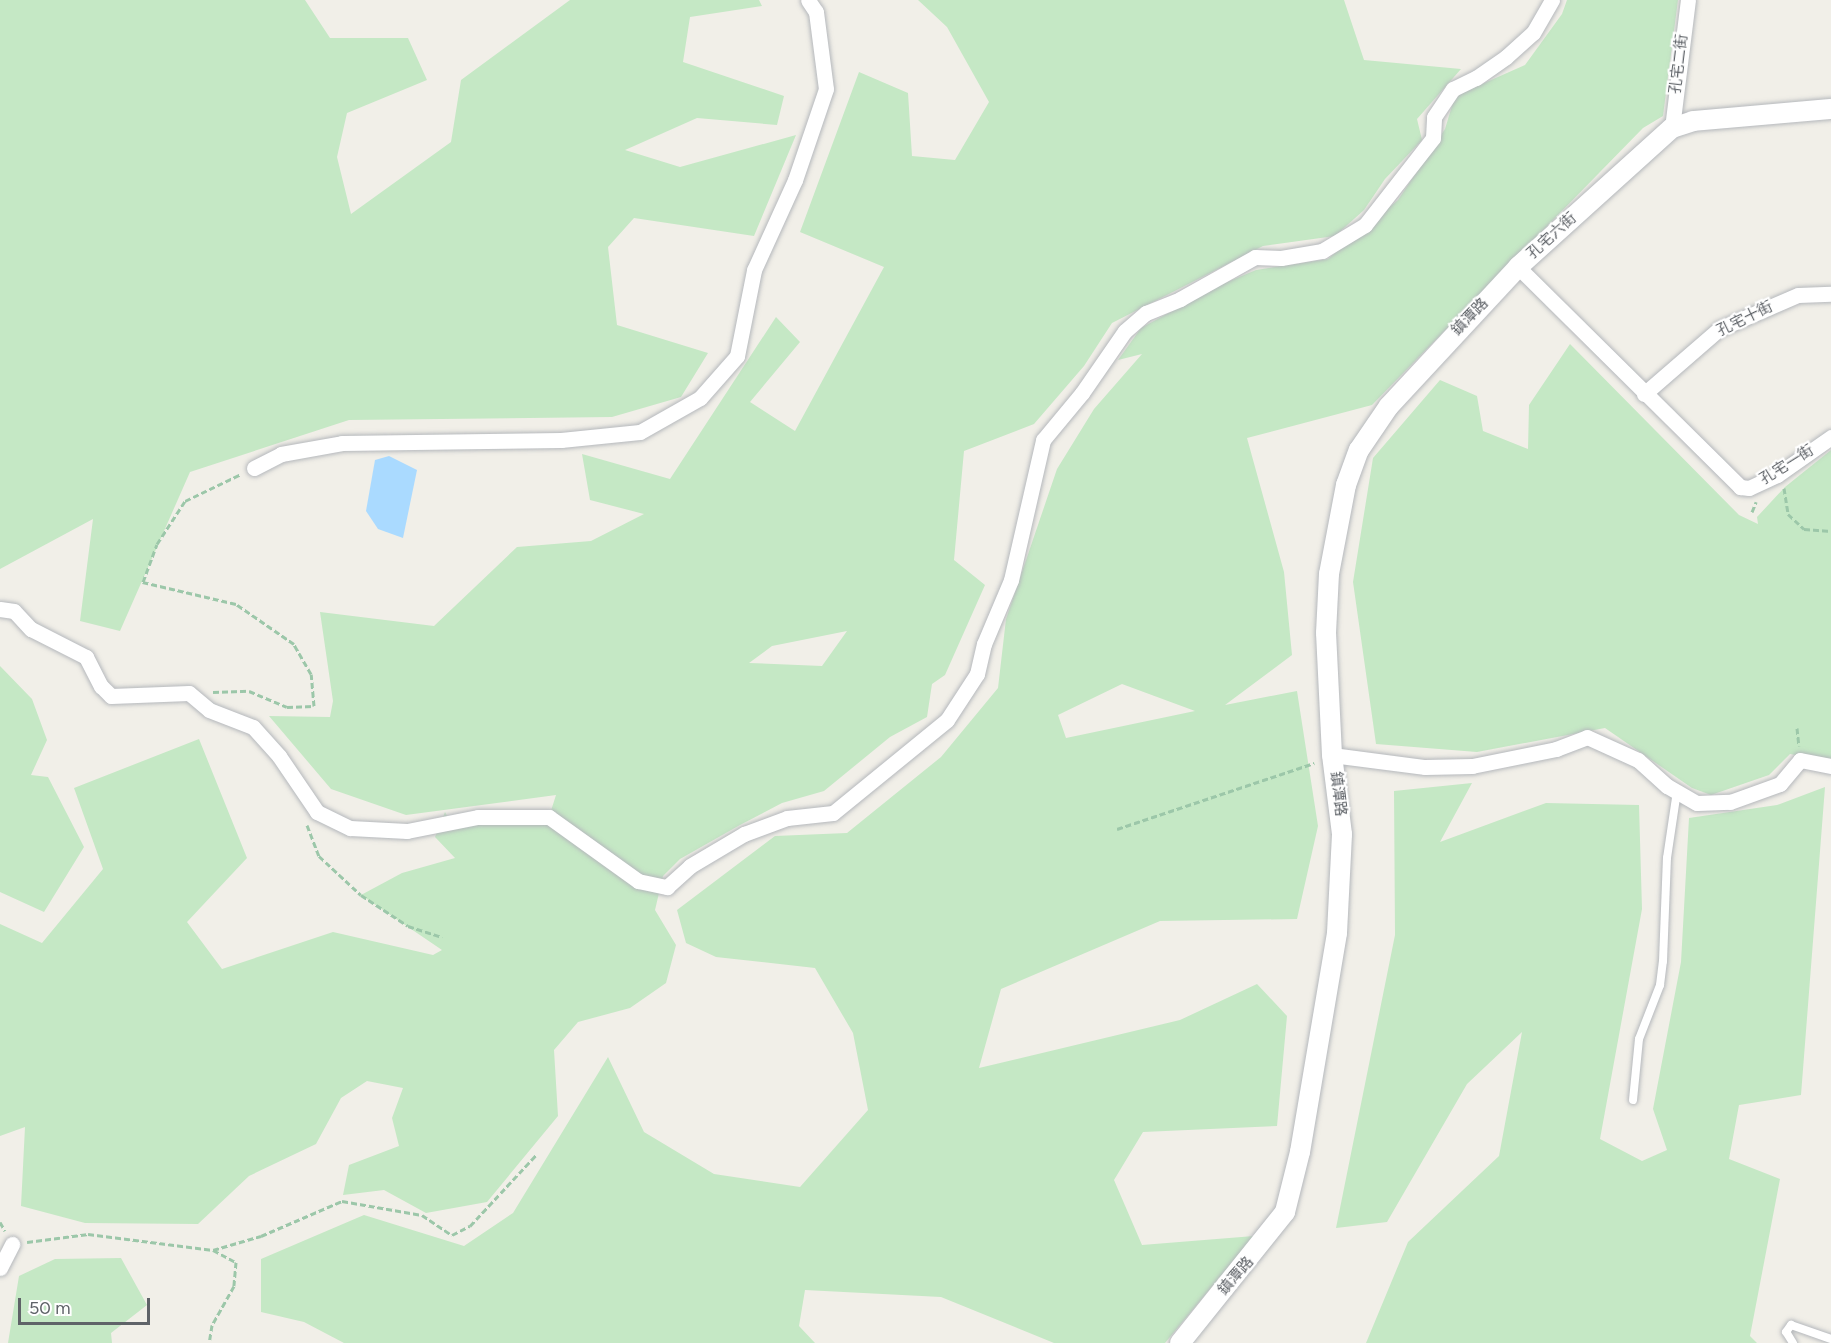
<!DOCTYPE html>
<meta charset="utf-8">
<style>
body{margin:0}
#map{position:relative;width:1831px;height:1343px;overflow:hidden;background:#f1efe8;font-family:Figtree,"Noto Sans TC",sans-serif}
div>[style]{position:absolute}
.green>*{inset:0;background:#c5e8c5}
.water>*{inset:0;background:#aadaff}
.path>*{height:3px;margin-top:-1.5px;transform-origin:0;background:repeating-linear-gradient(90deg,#9cc7a9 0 6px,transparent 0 9px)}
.roads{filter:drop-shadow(0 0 2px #b5b8bc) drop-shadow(0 0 2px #b5b8bc)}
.service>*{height:8px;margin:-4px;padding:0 4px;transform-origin:4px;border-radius:4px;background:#fff}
.minor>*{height:15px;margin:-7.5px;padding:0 7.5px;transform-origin:7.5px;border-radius:7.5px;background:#fff}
.tertiary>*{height:20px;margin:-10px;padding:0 10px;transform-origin:10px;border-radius:10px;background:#fff}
span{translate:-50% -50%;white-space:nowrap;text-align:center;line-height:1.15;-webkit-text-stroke:4.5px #fff;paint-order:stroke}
.street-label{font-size:15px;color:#5f6368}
.scale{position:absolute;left:18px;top:1298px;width:132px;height:27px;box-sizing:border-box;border:3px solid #5f6368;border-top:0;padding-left:8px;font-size:18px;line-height:21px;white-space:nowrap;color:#5f6368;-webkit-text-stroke:4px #fff;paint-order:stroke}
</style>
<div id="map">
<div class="green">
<div style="clip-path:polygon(0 0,305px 0,330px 38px,408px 38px,427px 80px,347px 113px,337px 157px,351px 214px,451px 142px,461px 80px,570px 0,759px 0,762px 6px,690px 17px,683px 62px,784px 96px,777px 125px,697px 118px,625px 150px,680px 167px,796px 135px,754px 236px,634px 218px,608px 247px,617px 325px,708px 353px,681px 397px,612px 417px,349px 420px,190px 472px,120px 631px,80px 621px,93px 519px,0 569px)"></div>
<div style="clip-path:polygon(evenodd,918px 0,1344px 0,1364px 60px,1461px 69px,1417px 119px,1422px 140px,1385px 179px,1364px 210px,1335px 236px,1263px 246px,1112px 323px,1084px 366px,1034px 424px,964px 451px,954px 560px,985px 585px,945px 675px,932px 684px,927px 717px,890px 737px,824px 791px,782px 803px,740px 825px,680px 859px,663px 876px,655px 910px,676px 945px,666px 983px,630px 1008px,578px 1022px,554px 1050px,558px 1116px,487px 1202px,426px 1213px,384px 1190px,343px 1195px,349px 1165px,399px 1146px,392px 1118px,403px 1088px,367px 1081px,341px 1098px,316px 1144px,249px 1176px,198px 1224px,85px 1223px,21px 1206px,25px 1127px,0 1136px,0 924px,42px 943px,103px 869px,74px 788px,199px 739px,247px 858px,187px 922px,222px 969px,333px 932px,433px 955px,442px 950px,361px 895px,402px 873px,455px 858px,435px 837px,445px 812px,451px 823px,549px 817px,556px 795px,406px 815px,331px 789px,269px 716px,330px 717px,333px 701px,320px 612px,434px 626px,517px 547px,591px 541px,644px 514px,590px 500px,582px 454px,670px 479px,776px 317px,800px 342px,750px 402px,795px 431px,884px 267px,800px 232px,859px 72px,908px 93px,912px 156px,955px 160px,989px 102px,947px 27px,918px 0,847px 631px,822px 666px,749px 663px,772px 646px,847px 631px)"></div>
<div style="clip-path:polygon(evenodd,1567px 0,1678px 0,1663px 116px,1643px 128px,1372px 405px,1247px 438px,1284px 572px,1292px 655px,1225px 705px,1297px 691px,1318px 826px,1297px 919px,1160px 921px,1001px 989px,979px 1068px,1180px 1020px,1257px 984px,1287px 1016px,1277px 1126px,1143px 1132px,1114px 1180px,1142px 1245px,1254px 1236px,1165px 1343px,1054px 1343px,941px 1297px,805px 1290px,799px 1326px,815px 1343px,344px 1343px,304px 1322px,261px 1312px,261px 1259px,364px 1215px,464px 1246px,513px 1213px,608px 1057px,644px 1132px,714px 1174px,800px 1187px,868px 1110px,853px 1033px,815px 968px,716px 957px,686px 943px,677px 910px,775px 836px,847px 833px,941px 757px,998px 688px,1006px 619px,1057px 469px,1094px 409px,1142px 354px,1118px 360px,1141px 328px,1220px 285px,1256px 270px,1328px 259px,1398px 200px,1445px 129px,1455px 96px,1525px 65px,1562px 14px,1567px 0,1122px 684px,1195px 711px,1066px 738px,1058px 715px,1122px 684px)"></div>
<div style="clip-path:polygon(1570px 344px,1739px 515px,1758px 524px,1757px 517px,1785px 487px,1831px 450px,1831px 771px,1812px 758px,1790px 754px,1769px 775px,1711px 795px,1692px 788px,1605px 728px,1477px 752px,1376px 744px,1353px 582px,1373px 458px,1440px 380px,1477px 396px,1483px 431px,1528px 449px,1529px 405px)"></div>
<div style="clip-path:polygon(0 666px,32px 699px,47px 740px,31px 775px,48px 777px,84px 847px,44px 912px,0 892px)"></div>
<div style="clip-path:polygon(1472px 783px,1440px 842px,1546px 803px,1639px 805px,1642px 909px,1600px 1139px,1642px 1161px,1667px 1150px,1653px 1109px,1681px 962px,1689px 818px,1777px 805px,1825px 787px,1801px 1095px,1739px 1105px,1729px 1159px,1780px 1179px,1750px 1336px,1757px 1343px,1366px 1343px,1408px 1242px,1499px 1156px,1522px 1032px,1467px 1084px,1387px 1222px,1336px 1228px,1395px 935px,1394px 791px)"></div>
<div style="clip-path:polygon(121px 1258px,147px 1305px,111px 1333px,112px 1343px,8px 1343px,19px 1276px,55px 1259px)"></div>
</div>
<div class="water">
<div style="clip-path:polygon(389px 456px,417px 470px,403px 538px,378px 529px,366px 511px,375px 460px)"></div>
</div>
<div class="path">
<div style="left:1784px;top:488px;width:26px;rotate:81deg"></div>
<div style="left:1788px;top:514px;width:22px;rotate:43deg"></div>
<div style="left:1804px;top:529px;width:27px;rotate:4deg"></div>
<div style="left:1752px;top:512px;width:11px;rotate:-68deg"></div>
<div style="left:213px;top:692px;width:36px;rotate:-2deg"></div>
<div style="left:249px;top:691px;width:41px;rotate:22.8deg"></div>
<div style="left:287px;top:707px;width:27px;rotate:-2deg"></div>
<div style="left:314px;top:706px;width:32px;rotate:-95deg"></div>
<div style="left:311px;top:674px;width:34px;rotate:-120deg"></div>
<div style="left:294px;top:644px;width:70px;rotate:-145.4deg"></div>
<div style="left:236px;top:604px;width:96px;rotate:-166.7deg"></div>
<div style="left:143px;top:582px;width:40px;rotate:-69.8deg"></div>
<div style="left:157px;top:544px;width:51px;rotate:-56.9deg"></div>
<div style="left:185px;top:501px;width:62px;rotate:-25.7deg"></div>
<div style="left:1797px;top:728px;width:18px;rotate:84deg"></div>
<div style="left:307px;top:825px;width:33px;rotate:69deg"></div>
<div style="left:319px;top:856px;width:57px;rotate:42.9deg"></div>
<div style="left:361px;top:895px;width:56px;rotate:33.4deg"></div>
<div style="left:408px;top:926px;width:36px;rotate:18deg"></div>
<div style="left:1117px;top:829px;width:208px;rotate:-18.5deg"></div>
<div style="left:0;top:1222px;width:10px;rotate:61deg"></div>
<div style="left:27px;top:1242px;width:62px;rotate:-7.5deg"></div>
<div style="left:88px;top:1234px;width:126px;rotate:7.3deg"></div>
<div style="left:213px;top:1250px;width:26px;rotate:28deg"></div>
<div style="left:236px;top:1262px;width:24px;rotate:95deg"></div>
<div style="left:234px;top:1286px;width:45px;rotate:119.4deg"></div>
<div style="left:212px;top:1325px;width:18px;rotate:99deg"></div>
<div style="left:213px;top:1250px;width:50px;rotate:-16.3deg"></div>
<div style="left:261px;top:1236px;width:88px;rotate:-23.4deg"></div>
<div style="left:342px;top:1201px;width:81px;rotate:9.9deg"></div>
<div style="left:422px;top:1215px;width:36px;rotate:34deg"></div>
<div style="left:452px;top:1235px;width:20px;rotate:-27deg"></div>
<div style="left:470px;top:1226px;width:97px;rotate:-47.1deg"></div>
</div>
<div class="roads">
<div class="service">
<div style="left:1633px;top:1100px;width:61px;rotate:-84.4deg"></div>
<div style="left:1639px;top:1039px;width:58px;rotate:-68.7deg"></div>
<div style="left:1660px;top:985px;width:24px;rotate:-83deg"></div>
<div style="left:1663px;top:961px;width:103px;rotate:-87.8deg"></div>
<div style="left:1667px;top:858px;width:68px;rotate:-81.5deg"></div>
<div style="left:1793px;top:1343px;width:13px;rotate:-122deg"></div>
<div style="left:1786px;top:1332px;width:9px;rotate:-54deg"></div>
<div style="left:1791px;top:1325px;width:42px;rotate:19.3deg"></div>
</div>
<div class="minor">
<div style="left:1672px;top:128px;width:129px;rotate:-82.9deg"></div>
<div style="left:1518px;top:267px;width:313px;rotate:44.7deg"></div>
<div style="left:1740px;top:487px;width:9px;rotate:6deg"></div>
<div style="left:1749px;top:488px;width:31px;rotate:-25deg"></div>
<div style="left:1777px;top:475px;width:66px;rotate:-35.1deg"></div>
<div style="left:1644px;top:394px;width:99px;rotate:-40.9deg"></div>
<div style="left:1719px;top:329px;width:86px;rotate:-23.3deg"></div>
<div style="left:1798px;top:295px;width:33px;rotate:-2deg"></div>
<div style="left:254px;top:468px;width:30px;rotate:-27deg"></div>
<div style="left:281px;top:454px;width:62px;rotate:-10.2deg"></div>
<div style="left:342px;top:443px;width:219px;rotate:-0.8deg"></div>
<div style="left:561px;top:440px;width:79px;rotate:-5.8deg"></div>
<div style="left:640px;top:432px;width:69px;rotate:-29.5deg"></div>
<div style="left:700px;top:398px;width:56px;rotate:-48.6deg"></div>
<div style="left:737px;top:356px;width:88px;rotate:-78.8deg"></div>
<div style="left:754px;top:270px;width:99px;rotate:-65.5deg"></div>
<div style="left:795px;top:180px;width:96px;rotate:-71.2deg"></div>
<div style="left:826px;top:89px;width:78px;rotate:-97.4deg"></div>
<div style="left:816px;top:12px;width:14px;rotate:-124deg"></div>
<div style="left:0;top:609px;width:14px;rotate:8deg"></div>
<div style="left:14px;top:611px;width:25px;rotate:47deg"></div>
<div style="left:31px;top:629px;width:62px;rotate:27deg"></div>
<div style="left:86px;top:657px;width:33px;rotate:63deg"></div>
<div style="left:101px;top:686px;width:14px;rotate:45deg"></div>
<div style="left:111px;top:696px;width:78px;rotate:-2.2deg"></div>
<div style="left:189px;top:693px;width:26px;rotate:40deg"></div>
<div style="left:209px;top:710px;width:47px;rotate:21.1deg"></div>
<div style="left:253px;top:727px;width:39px;rotate:48deg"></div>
<div style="left:279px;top:756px;width:68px;rotate:55.8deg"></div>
<div style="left:317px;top:812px;width:37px;rotate:26deg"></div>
<div style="left:350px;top:828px;width:57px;rotate:3deg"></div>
<div style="left:407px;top:831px;width:72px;rotate:-11.2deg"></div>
<div style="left:478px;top:817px;width:71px"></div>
<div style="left:549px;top:817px;width:110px;rotate:35.7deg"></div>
<div style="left:638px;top:881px;width:30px;rotate:12deg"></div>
<div style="left:667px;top:887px;width:31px;rotate:-42deg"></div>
<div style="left:690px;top:866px;width:63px;rotate:-30.7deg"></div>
<div style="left:744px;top:834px;width:46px;rotate:-20.4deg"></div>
<div style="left:787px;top:818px;width:46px;rotate:-6.2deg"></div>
<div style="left:833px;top:813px;width:147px;rotate:-39.2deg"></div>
<div style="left:947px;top:720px;width:55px;rotate:-56.9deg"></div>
<div style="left:977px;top:674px;width:31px;rotate:-77deg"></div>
<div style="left:984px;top:644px;width:69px;rotate:-67.1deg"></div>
<div style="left:1011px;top:580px;width:144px;rotate:-77.1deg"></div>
<div style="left:1043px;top:440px;width:61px;rotate:-50.3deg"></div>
<div style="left:1082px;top:393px;width:75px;rotate:-55.3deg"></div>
<div style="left:1125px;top:331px;width:28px;rotate:-41deg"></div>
<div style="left:1146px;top:313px;width:37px;rotate:-22deg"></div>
<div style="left:1180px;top:299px;width:86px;rotate:-29.2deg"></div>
<div style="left:1255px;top:257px;width:26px;rotate:2deg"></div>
<div style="left:1281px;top:258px;width:42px;rotate:-9.7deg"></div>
<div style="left:1322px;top:251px;width:50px;rotate:-31.2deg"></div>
<div style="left:1365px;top:225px;width:110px;rotate:-52deg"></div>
<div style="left:1433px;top:138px;width:21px;rotate:-87deg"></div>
<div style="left:1434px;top:117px;width:34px;rotate:-56deg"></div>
<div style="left:1453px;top:89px;width:25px;rotate:-26deg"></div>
<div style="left:1476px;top:78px;width:37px;rotate:-35deg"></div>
<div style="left:1506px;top:57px;width:36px;rotate:-42deg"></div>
<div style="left:1533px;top:33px;width:38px;rotate:-60deg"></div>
<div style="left:1332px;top:755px;width:94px;rotate:7.4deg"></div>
<div style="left:1425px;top:767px;width:47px;rotate:-1.2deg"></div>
<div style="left:1472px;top:766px;width:86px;rotate:-11.4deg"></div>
<div style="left:1556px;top:749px;width:33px;rotate:-21deg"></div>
<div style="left:1587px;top:737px;width:56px;rotate:24.3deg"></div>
<div style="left:1638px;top:760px;width:39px;rotate:42deg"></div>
<div style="left:1667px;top:786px;width:34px;rotate:30deg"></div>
<div style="left:1697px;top:803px;width:33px;rotate:-2deg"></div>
<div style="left:1730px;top:802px;width:53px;rotate:-19.8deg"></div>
<div style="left:1780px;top:784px;width:31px;rotate:-50deg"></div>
<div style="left:1800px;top:760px;width:32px;rotate:11deg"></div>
<div style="left:0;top:1268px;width:27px;rotate:-63deg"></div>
</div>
<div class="tertiary">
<div style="left:1180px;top:1343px;width:168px;rotate:-51.3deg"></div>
<div style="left:1285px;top:1212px;width:62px;rotate:-76deg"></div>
<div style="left:1300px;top:1152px;width:222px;rotate:-80.4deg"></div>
<div style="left:1337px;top:933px;width:99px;rotate:-87.1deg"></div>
<div style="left:1342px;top:834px;width:80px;rotate:-97.2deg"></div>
<div style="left:1332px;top:755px;width:122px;rotate:-92.8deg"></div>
<div style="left:1326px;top:633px;width:59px;rotate:-87.1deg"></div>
<div style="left:1329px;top:574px;width:91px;rotate:-79.2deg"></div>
<div style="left:1346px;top:485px;width:37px;rotate:-70deg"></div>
<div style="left:1359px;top:450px;width:53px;rotate:-55.7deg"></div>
<div style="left:1389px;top:406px;width:190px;rotate:-47.1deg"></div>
<div style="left:1518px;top:267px;width:207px;rotate:-42.1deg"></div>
<div style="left:1672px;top:128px;width:22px;rotate:-18deg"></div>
<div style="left:1693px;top:121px;width:139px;rotate:-5deg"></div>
</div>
</div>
<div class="street-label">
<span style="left:1679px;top:64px;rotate:-83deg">孔宅二街</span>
<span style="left:1552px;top:236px;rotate:-42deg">孔宅六街</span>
<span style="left:1470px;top:317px;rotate:-46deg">鎮潭路</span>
<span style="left:1745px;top:319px;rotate:-26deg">孔宅十街</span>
<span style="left:1787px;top:465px;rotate:-32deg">孔宅一街</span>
<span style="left:1338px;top:794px;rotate:83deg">鎮潭路</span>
<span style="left:1236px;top:1276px;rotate:-49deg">鎮潭路</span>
</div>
<div class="scale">50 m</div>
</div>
